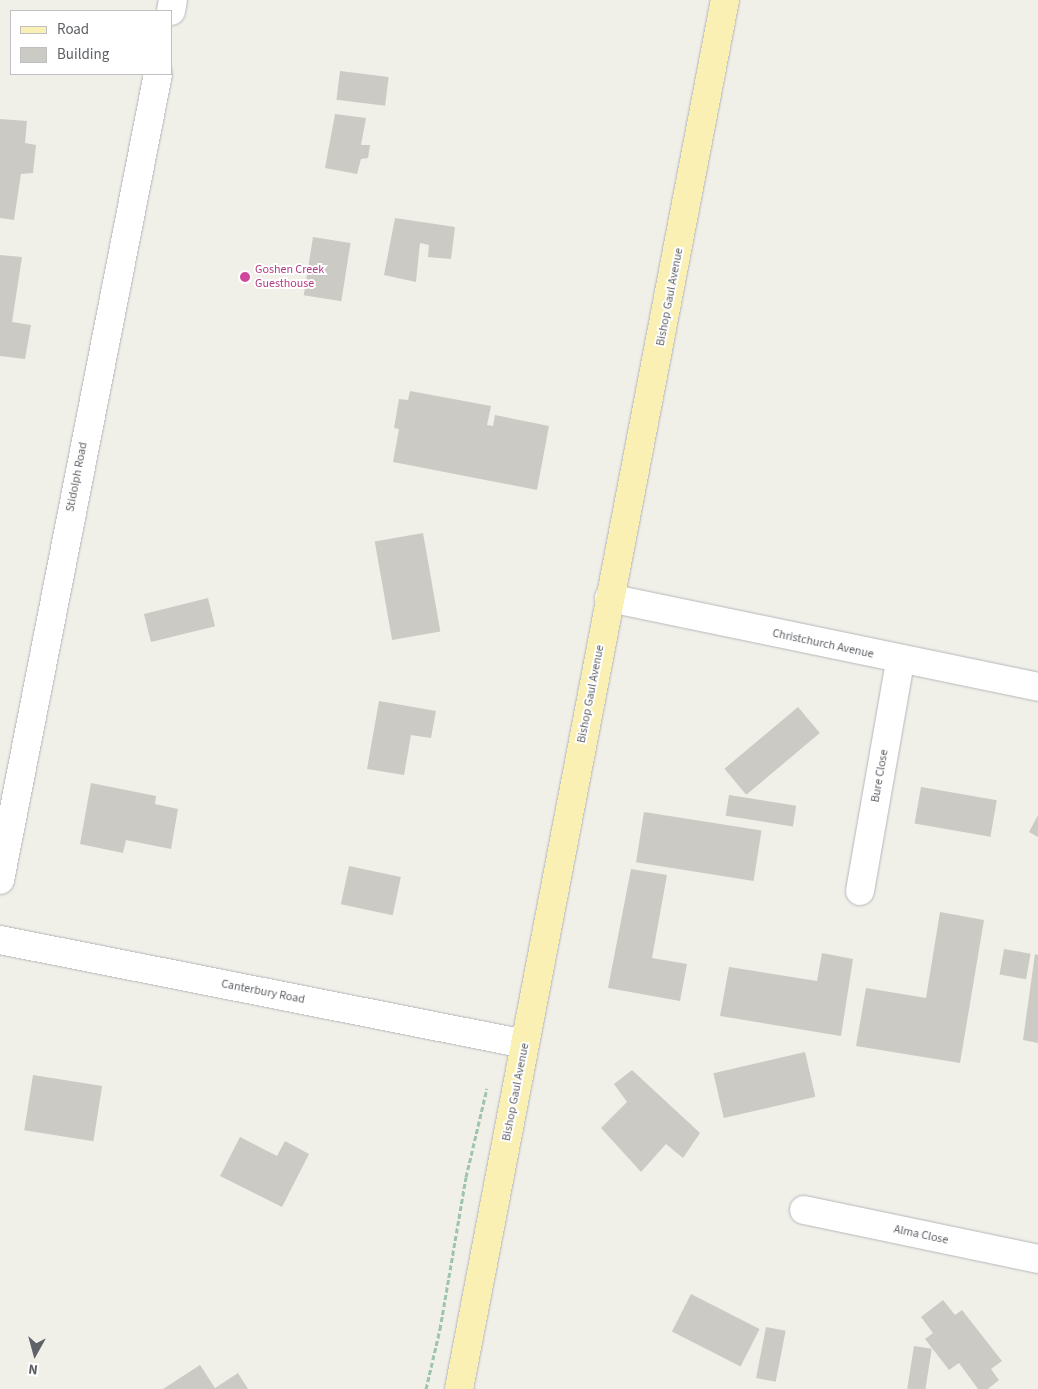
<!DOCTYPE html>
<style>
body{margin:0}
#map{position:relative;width:1038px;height:1389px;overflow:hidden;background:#f0efe8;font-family:"Source Sans 3",sans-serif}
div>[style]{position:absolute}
.building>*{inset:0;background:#cccac4;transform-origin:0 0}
.path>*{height:3px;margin-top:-1.5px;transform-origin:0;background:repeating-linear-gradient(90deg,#9ec4aa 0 5px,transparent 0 7.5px)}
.roads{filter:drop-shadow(0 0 1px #b5b7bb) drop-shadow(0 0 1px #b5b7bb)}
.minor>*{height:28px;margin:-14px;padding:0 14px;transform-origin:14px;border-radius:14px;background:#fff}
.major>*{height:28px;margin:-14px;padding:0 14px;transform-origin:14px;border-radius:14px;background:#faf0b3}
.dots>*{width:14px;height:14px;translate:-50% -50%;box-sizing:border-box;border:2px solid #fff;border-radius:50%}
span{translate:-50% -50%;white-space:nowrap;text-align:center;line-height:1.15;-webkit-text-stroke:4px #fff;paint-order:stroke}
.hotel-label{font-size:12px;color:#b23c85}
.left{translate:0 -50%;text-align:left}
.street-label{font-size:12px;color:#5f6267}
.legend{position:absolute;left:10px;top:10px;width:162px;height:65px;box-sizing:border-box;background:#fff;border:1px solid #bfc0c2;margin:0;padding:6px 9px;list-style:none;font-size:15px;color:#5f6267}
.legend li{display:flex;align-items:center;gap:10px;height:25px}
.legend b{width:25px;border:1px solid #bfc0c2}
.north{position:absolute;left:10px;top:1329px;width:50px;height:50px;-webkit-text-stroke:4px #fff;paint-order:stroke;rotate:187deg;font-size:14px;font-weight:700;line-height:20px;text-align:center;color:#5f6267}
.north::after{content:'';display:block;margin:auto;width:18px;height:22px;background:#5f6267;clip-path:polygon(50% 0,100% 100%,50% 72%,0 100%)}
</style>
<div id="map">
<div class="building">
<div style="left:340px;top:71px;width:49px;height:29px;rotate:7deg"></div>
<div style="clip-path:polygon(335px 114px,366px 118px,361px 145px,370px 145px,368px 158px,361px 159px,357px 174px,325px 168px)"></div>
<div style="clip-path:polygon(0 119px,27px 121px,25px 143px,36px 145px,33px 173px,21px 174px,14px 220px,0 218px)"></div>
<div style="clip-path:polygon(395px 218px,455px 227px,451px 259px,428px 257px,429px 245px,420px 243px,416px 282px,384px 275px)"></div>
<div style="left:313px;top:237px;width:38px;height:59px;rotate:9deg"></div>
<div style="clip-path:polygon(0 255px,22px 257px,12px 322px,31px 325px,25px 359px,0 356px)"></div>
<div style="clip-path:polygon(410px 391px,491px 406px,487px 425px,493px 426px,495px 415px,549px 426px,537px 490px,393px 462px,399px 429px,394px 428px,399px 399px,408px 400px)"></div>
<div style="left:423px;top:533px;width:100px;height:49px;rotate:80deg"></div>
<div style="left:208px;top:598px;width:29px;height:66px;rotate:76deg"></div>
<div style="clip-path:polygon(379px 701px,436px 711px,431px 738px,411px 735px,404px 775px,367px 769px)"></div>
<div style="left:798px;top:707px;width:34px;height:96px;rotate:50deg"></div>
<div style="clip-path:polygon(91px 783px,156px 796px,155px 804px,178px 809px,171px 849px,126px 840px,123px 853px,80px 844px)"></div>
<div style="left:921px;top:787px;width:77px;height:37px;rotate:10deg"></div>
<div style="left:729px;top:795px;width:68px;height:21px;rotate:9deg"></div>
<div style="left:644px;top:812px;width:119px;height:51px;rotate:9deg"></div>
<div style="clip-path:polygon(1038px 815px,1038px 837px,1029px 832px)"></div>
<div style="left:349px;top:866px;width:53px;height:39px;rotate:12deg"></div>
<div style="clip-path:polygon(631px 869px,667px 875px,652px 958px,687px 964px,680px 1001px,608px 988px)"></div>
<div style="clip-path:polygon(940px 912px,984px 920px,960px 1063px,856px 1046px,866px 988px,926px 998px)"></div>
<div style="left:1004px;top:949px;width:27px;height:26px;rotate:10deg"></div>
<div style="clip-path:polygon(822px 953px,853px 959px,841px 1036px,720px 1016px,729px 967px,817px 981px)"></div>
<div style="clip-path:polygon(1035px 954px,1038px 955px,1038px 1043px,1023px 1040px)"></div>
<div style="left:805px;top:1052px;width:46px;height:94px;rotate:77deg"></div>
<div style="clip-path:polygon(632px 1070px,700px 1133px,683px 1158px,666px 1144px,641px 1172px,601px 1128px,627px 1102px,614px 1084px)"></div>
<div style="left:33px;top:1075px;width:70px;height:56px;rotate:9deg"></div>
<div style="clip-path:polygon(240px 1137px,277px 1156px,285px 1141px,309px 1154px,282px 1207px,220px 1176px)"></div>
<div style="left:691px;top:1294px;width:77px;height:42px;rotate:27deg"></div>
<div style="clip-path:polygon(943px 1300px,955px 1315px,962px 1310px,1002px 1361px,991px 1369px,999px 1380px,988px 1389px,978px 1389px,959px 1363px,949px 1370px,925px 1339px,933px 1333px,921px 1317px)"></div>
<div style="left:766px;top:1327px;width:20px;height:52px;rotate:11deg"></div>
<div style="left:914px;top:1346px;width:18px;height:43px;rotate:9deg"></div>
<div style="clip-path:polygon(200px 1365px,215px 1388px,238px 1373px,248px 1389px,163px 1389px)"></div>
</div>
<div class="path">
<div style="left:426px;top:1389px;width:62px;rotate:-76.9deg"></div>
<div style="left:440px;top:1329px;width:154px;rotate:-80.3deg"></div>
<div style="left:466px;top:1177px;width:91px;rotate:-76.7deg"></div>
</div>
<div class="roads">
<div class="minor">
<div style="left:171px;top:11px;width:11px;rotate:-80deg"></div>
<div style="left:609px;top:598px;width:438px;rotate:11.7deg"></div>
<div style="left:0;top:880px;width:821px;rotate:-78.91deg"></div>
<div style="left:860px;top:891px;width:233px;rotate:-80.1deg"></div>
<div style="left:0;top:940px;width:535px;rotate:11.2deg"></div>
<div style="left:804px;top:1210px;width:239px;rotate:11.8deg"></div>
</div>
<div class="major">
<div style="left:459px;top:1389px;width:1414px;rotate:-79.16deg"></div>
</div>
</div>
<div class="dots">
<div style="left:245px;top:277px;background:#d1479c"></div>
</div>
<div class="hotel-label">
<span class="left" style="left:255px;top:277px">Goshen Creek<br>Guesthouse</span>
</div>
<div class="street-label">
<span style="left:670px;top:297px;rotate:-79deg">Bishop Gaul Avenue</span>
<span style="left:77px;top:477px;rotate:-79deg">Stidolph Road</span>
<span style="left:823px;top:644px;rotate:12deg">Christchurch Avenue</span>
<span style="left:591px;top:694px;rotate:-79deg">Bishop Gaul Avenue</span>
<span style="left:880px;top:776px;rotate:-80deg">Bure Close</span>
<span style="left:263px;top:992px;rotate:11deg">Canterbury Road</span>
<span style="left:516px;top:1092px;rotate:-79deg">Bishop Gaul Avenue</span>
<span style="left:921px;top:1235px;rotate:12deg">Alma Close</span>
</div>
<ul class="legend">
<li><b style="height:6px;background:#faf0b3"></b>Road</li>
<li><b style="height:14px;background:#cccac4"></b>Building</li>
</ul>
<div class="north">N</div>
</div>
